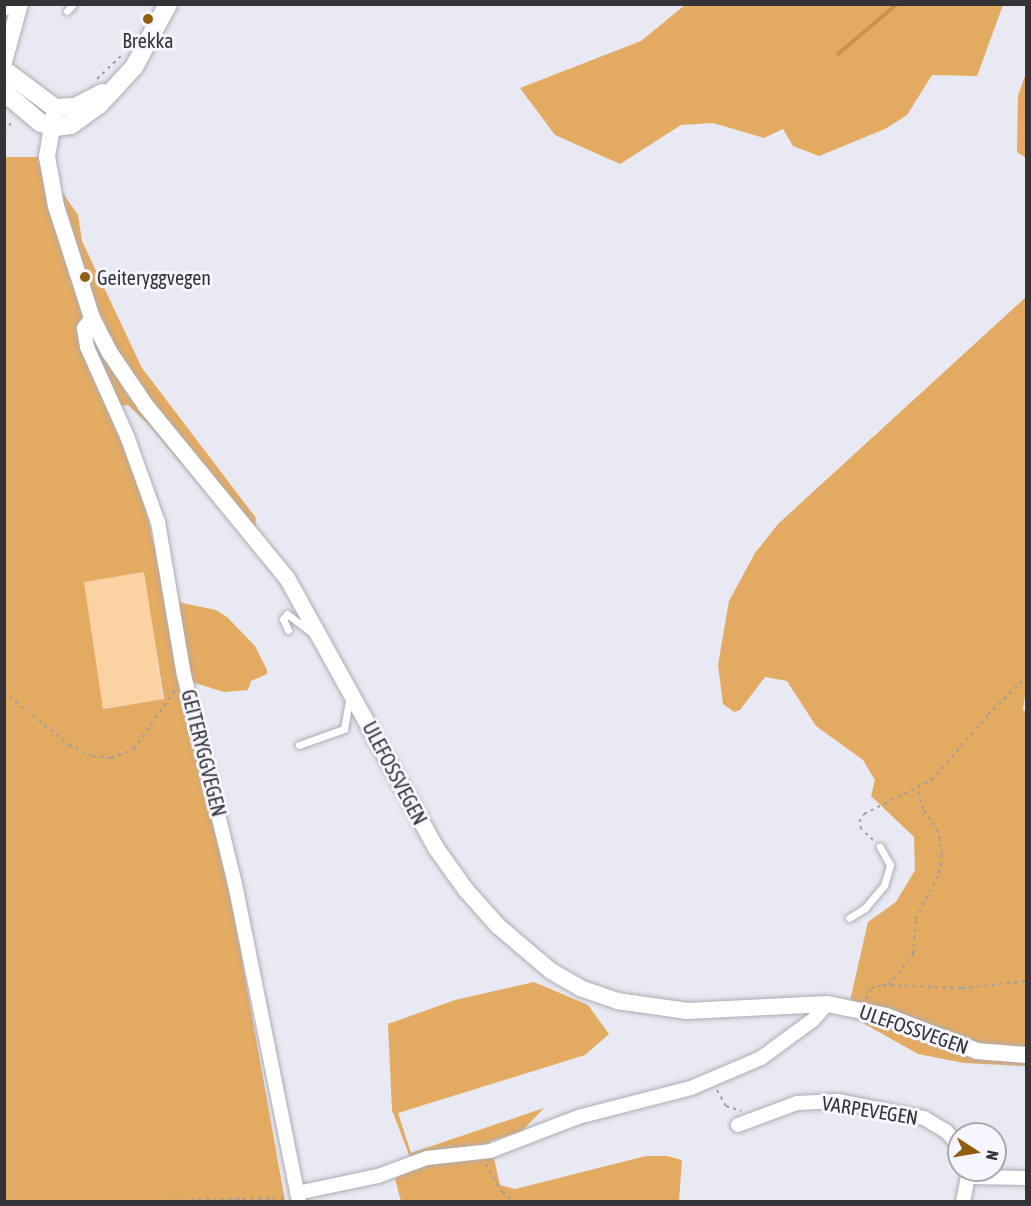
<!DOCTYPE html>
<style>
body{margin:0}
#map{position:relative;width:1031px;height:1206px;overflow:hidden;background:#e8e9f2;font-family:"Asap Condensed",sans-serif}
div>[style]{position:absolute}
.green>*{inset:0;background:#fbd3a3;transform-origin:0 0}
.forest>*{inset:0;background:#e3aa62}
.stream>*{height:4px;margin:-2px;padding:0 2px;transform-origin:2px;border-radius:2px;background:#ca924b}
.path>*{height:2px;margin-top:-1px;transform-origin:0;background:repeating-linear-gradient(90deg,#9d9ea5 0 3px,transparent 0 7.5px)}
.roads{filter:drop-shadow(0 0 2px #abacb5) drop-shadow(0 0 2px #abacb5)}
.service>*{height:7px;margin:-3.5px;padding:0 3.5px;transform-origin:3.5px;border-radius:3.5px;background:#fff}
.minor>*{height:14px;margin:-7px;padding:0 7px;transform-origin:7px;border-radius:7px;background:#fff}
.tertiary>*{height:16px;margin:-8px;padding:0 8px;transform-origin:8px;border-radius:8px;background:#fff}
.secondary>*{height:18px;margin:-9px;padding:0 9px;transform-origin:9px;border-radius:9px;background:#fff}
.dots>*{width:16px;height:16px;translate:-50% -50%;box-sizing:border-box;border:3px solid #f5f6fe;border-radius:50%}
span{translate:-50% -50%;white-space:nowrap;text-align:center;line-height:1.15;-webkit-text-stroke:6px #f5f6fe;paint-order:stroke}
.poi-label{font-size:20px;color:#343438}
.left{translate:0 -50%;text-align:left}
.street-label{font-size:20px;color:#343438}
.frame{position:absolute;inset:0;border:6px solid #343438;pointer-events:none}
.north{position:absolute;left:947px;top:1122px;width:60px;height:60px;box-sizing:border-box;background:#f5f6fe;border:2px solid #a8a8af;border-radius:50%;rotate:102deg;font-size:16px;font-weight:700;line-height:24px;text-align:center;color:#343438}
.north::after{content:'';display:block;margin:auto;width:21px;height:27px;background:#915e0f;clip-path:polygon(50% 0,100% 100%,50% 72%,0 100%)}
</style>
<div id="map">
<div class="green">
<div style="left:145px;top:572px;width:129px;height:63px;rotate:82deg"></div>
</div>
<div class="forest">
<div style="clip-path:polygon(685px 5px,685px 4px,1003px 5px,977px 76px,932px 75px,907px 115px,885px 129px,819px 156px,793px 146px,783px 129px,764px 138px,713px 123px,681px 125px,620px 164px,555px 135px,520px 88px,641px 41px)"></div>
<div style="clip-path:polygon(1026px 73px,1026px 158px,1017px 152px,1018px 96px)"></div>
<div style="clip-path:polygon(evenodd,4px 157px,38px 157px,78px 215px,82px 241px,142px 368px,256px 518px,253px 548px,148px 424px,128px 405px,106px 407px,131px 464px,147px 514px,162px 581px,169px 593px,182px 603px,216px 610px,227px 617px,255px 646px,267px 670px,267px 674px,251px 681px,248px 690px,224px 692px,192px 682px,183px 686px,182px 694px,232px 904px,285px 1201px,5px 1202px,4px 157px,144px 572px,164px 699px,103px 709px,84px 582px,144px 572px)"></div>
<div style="clip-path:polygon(1026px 297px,1026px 688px,1023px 710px,1026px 712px,1026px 1066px,964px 1063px,918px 1054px,847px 1014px,868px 922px,896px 902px,915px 870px,914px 837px,871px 796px,875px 780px,863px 760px,816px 726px,787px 681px,765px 677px,740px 710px,734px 712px,723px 704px,718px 665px,729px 601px,755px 553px,778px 524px)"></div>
<div style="clip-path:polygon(534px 982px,588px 1005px,609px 1034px,585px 1055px,398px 1113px,411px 1153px,544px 1108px,522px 1131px,490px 1141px,500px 1185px,515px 1189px,646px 1156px,667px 1156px,682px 1160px,679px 1201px,401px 1201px,395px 1179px,413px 1165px,392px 1110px,388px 1024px,455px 1000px)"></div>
</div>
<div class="stream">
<div style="left:838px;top:54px;width:77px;rotate:-40.3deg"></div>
</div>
<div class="path">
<div style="left:97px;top:79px;width:36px;rotate:-44deg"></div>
<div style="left:4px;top:131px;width:15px;rotate:-48deg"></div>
<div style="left:4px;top:692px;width:84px;rotate:39.2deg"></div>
<div style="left:69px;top:745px;width:26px;rotate:25deg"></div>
<div style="left:93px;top:756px;width:18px;rotate:6deg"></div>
<div style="left:111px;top:758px;width:25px;rotate:-21deg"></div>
<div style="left:134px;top:749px;width:72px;rotate:-55.2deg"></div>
<div style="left:873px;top:840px;width:16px;rotate:-137deg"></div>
<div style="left:861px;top:829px;width:7px;rotate:-106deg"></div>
<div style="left:859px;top:822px;width:9px;rotate:-58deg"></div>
<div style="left:864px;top:814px;width:76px;rotate:-26.6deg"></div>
<div style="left:932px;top:780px;width:86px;rotate:-49.3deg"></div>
<div style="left:988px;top:715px;width:54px;rotate:-45deg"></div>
<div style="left:889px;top:985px;width:39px;rotate:-52deg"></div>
<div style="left:913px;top:954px;width:35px;rotate:-85deg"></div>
<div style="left:916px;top:919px;width:51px;rotate:-63.4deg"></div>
<div style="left:939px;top:873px;width:19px;rotate:-81deg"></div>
<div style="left:942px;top:854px;width:22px;rotate:-100deg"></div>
<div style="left:938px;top:832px;width:27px;rotate:-123deg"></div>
<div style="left:923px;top:809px;width:23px;rotate:-103deg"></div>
<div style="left:866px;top:999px;width:12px;rotate:-66deg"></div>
<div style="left:871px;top:988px;width:12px;rotate:-14deg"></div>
<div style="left:883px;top:985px;width:79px;rotate:2.2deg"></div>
<div style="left:962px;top:988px;width:64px;rotate:-6.2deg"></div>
<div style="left:717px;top:1090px;width:18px;rotate:61deg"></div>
<div style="left:726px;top:1106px;width:16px;rotate:18deg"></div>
<div style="left:486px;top:1164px;width:32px;rotate:60deg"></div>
<div style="left:502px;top:1192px;width:16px;rotate:38deg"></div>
<div style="left:101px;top:1202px;width:186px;rotate:-1.2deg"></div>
</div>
<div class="roads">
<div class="service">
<div style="left:67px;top:11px;width:9px;rotate:-49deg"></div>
<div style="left:288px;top:630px;width:12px;rotate:-114deg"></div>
<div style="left:283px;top:619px;width:6px;rotate:-51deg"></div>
<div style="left:287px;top:614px;width:31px;rotate:37deg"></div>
<div style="left:299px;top:745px;width:48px;rotate:-19.6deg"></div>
<div style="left:344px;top:729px;width:34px;rotate:-80deg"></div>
<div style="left:849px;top:918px;width:19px;rotate:-32deg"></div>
<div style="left:865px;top:908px;width:30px;rotate:-50deg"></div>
<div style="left:884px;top:885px;width:21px;rotate:-73deg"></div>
<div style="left:890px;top:865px;width:21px;rotate:-119deg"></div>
</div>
<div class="minor">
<div style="left:92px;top:318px;width:13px;rotate:129deg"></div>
<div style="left:84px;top:328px;width:19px;rotate:81deg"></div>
<div style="left:87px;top:347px;width:98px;rotate:65.8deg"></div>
<div style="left:127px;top:436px;width:91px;rotate:70.2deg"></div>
<div style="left:158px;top:522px;width:155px;rotate:80.4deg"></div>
<div style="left:184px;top:675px;width:215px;rotate:76.3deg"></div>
<div style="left:235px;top:884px;width:324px;rotate:78.6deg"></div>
<div style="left:738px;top:1125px;width:63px;rotate:-20.4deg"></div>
<div style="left:797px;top:1103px;width:42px;rotate:-2.7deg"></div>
<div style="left:839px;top:1101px;width:87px;rotate:11.3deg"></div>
<div style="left:924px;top:1118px;width:26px;rotate:31deg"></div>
<div style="left:946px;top:1131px;width:20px;rotate:49deg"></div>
<div style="left:969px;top:1177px;width:57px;rotate:1deg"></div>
<div style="left:297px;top:1193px;width:83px;rotate:-11.9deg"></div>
<div style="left:378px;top:1176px;width:52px;rotate:-20.2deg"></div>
<div style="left:427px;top:1158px;width:63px;rotate:-6.3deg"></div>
<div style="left:490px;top:1151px;width:94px;rotate:-21.1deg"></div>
<div style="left:578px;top:1117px;width:117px;rotate:-14.4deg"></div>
<div style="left:691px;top:1088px;width:76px;rotate:-23.2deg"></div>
<div style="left:761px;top:1058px;width:64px;rotate:-36.2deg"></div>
<div style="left:813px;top:1020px;width:21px;rotate:-49deg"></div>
<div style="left:963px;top:1202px;width:33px;rotate:-79deg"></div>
</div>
<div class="tertiary">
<div style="left:4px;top:8px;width:4px;rotate:-63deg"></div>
<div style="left:4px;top:62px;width:60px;rotate:-74.6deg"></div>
<div style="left:55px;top:108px;width:50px;rotate:99.3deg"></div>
<div style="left:47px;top:157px;width:50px;rotate:79.6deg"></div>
<div style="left:56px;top:206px;width:118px;rotate:72.2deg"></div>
<div style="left:92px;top:318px;width:39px;rotate:63deg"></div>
<div style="left:110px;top:353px;width:64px;rotate:55.8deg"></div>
<div style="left:146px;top:406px;width:222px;rotate:50.7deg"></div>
<div style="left:287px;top:578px;width:308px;rotate:61.1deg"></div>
<div style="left:436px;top:848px;width:52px;rotate:54.5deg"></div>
<div style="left:466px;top:890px;width:48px;rotate:48.4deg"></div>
<div style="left:498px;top:926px;width:70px;rotate:40.3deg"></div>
<div style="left:551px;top:971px;width:34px;rotate:30deg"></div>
<div style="left:580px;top:988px;width:39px;rotate:19deg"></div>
<div style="left:617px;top:1001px;width:71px;rotate:8.1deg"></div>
<div style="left:687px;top:1011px;width:140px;rotate:-2.9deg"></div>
<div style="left:827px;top:1004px;width:60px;rotate:11.5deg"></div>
<div style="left:886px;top:1016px;width:97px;rotate:21deg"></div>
<div style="left:977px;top:1051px;width:49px;rotate:4.7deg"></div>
</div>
<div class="secondary">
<div style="left:4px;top:70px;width:64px;rotate:36.7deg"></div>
<div style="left:55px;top:108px;width:20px;rotate:-3deg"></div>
<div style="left:75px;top:107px;width:31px;rotate:-27deg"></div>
<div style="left:4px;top:92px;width:48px;rotate:40deg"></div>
<div style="left:41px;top:123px;width:16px;rotate:15deg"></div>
<div style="left:56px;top:127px;width:15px;rotate:-8deg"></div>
<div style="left:71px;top:125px;width:34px;rotate:-36deg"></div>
<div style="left:99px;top:105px;width:52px;rotate:-47.4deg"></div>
<div style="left:134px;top:67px;width:72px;rotate:-61.6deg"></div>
</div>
</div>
<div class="dots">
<div style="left:148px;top:19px;background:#915e0f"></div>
<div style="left:85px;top:277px;background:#915e0f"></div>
</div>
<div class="poi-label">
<span style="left:148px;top:40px">Brekka</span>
<span class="left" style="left:97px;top:277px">Geiteryggvegen</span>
</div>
<div class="street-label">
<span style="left:204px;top:753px;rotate:76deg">GEITERYGGVEGEN</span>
<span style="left:395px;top:773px;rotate:62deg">ULEFOSSVEGEN</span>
<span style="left:914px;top:1029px;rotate:19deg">ULEFOSSVEGEN</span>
<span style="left:870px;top:1110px;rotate:9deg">VARPEVEGEN</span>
</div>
<div class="frame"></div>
<div class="north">N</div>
</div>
